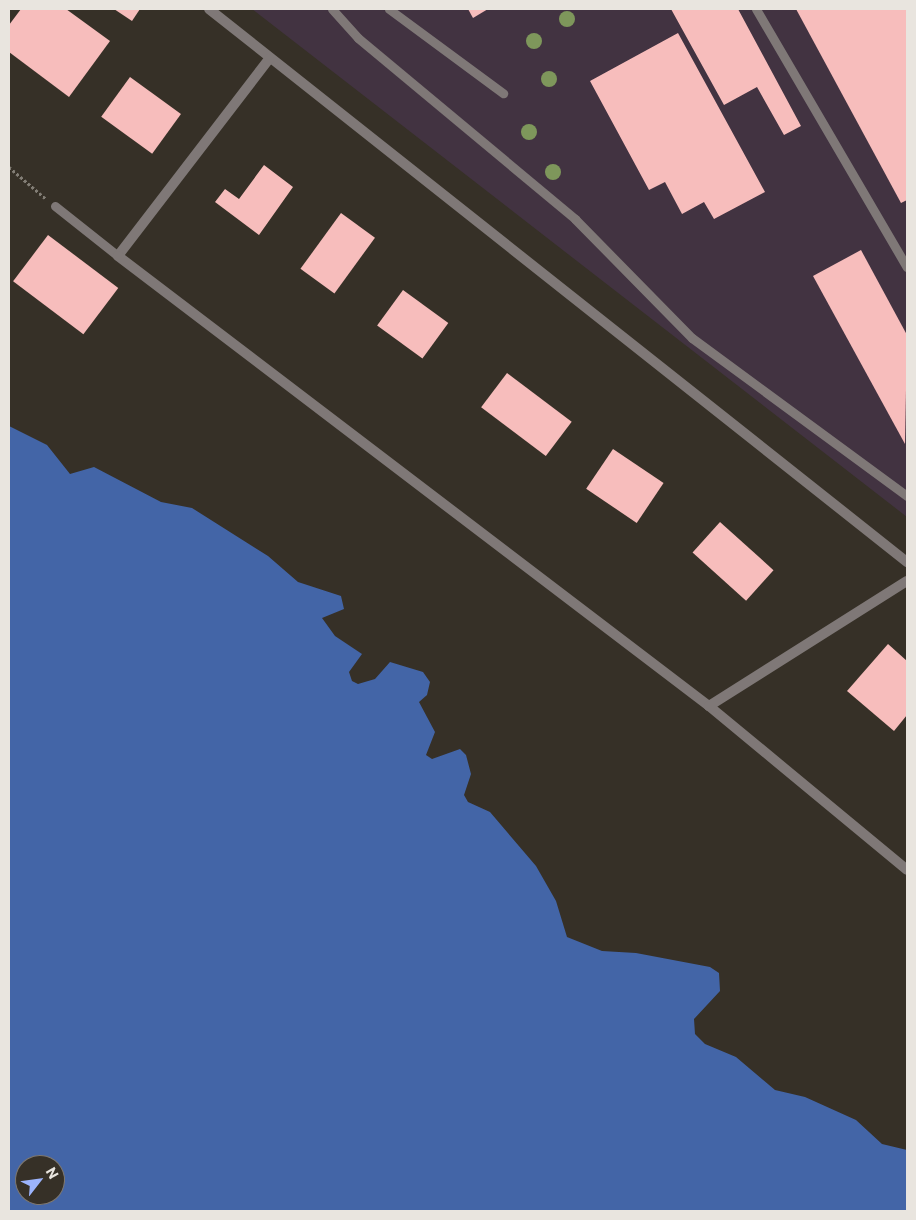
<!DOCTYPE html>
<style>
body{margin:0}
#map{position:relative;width:916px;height:1220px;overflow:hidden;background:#363027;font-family:Commissioner,sans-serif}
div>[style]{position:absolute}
.industrial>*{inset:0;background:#423341}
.water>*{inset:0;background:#4365a7}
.building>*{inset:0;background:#f7bdbc;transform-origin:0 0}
.path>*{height:3px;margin-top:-1.5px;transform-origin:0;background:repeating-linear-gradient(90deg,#827d75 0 2.5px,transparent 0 5px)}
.lane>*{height:9px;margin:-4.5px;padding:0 4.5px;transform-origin:4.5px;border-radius:4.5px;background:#7f7877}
.street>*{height:10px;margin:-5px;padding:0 5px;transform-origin:5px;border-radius:5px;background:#7f7877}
.trees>*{width:16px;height:16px;margin:-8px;border-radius:50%;background:#7e975b}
span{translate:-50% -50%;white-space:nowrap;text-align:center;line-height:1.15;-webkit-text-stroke:5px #363027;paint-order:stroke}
.frame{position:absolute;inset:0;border:10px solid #e9e5df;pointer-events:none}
.north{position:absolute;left:15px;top:1155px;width:50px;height:50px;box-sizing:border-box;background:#363027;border:1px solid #7e7871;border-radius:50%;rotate:60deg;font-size:14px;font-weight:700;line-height:20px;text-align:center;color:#e9e5df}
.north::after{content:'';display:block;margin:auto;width:18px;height:22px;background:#9cb4fd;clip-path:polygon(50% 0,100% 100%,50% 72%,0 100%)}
</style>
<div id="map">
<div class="industrial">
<div style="clip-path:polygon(252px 9px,907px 9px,907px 517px)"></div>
</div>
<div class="water">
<div style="clip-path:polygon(evenodd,9px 426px,47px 445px,70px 474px,94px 467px,161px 502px,192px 508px,268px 556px,298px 582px,341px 596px,344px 609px,322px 618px,335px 636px,362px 654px,349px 672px,352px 681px,358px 684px,375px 679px,390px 662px,423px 672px,430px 682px,427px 695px,419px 702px,435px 732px,426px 755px,432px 759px,460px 749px,466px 755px,471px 774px,464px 795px,468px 802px,490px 812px,536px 866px,556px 901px,567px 937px,602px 951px,636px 953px,710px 967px,719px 973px,720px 991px,694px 1019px,695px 1034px,705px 1044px,736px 1057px,775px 1090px,805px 1097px,856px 1120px,882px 1144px,907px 1150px,907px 1211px,9px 1211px,9px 426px,25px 1165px,55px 1165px,55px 1195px,25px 1195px,25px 1165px)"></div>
</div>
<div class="building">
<div style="clip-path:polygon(21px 9px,66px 9px,110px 41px,69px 97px,9px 52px,9px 25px)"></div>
<div style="clip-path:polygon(114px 9px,140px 9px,132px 21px)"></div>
<div style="clip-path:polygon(468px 9px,488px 9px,473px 18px)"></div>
<div style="clip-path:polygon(671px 9px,738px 9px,801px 126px,784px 135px,757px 87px,724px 105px)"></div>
<div style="clip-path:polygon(796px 9px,907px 9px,907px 200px,901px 203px)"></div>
<div style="clip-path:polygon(678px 33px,765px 192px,714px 219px,704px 202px,682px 214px,665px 182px,649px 190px,590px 81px)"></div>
<div style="left:130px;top:77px;width:63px;height:49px;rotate:36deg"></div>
<div style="clip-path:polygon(264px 165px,293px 187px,259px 235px,215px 202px,225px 189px,239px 199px)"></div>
<div style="left:341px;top:213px;width:42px;height:69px;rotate:36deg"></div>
<div style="left:48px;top:235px;width:88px;height:58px;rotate:37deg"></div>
<div style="clip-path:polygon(861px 250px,907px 335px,905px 444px,813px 276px)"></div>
<div style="left:403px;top:290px;width:56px;height:44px;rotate:36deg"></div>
<div style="left:507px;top:373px;width:81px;height:43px;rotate:37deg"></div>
<div style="left:613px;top:449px;width:61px;height:48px;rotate:34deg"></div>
<div style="left:720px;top:522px;width:72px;height:41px;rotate:42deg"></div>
<div style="clip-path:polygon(888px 644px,907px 661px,907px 715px,894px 731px,847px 691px)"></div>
</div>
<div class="path">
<div style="left:9px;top:167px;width:48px;rotate:40.7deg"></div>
</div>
<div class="lane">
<div style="left:332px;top:9px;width:39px;rotate:48deg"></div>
<div style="left:358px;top:38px;width:283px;rotate:39.8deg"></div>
<div style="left:575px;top:219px;width:167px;rotate:45.5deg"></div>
<div style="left:692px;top:338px;width:267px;rotate:36.3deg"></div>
<div style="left:389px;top:9px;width:142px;rotate:36.4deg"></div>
<div style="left:756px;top:9px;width:299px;rotate:59.7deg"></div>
<div style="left:55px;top:206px;width:80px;rotate:38.4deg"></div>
</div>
<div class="street">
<div style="left:209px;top:9px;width:891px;rotate:38.39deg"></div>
<div style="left:269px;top:59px;width:248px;rotate:127.5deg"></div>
<div style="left:118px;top:256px;width:743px;rotate:37.29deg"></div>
<div style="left:709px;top:706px;width:257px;rotate:39.6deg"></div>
<div style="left:709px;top:706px;width:234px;rotate:-32.3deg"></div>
</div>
<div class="trees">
<div style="left:567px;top:19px"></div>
<div style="left:534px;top:41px"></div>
<div style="left:549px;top:79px"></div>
<div style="left:529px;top:132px"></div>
<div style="left:553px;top:172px"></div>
</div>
<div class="frame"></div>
<div class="north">N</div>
</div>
